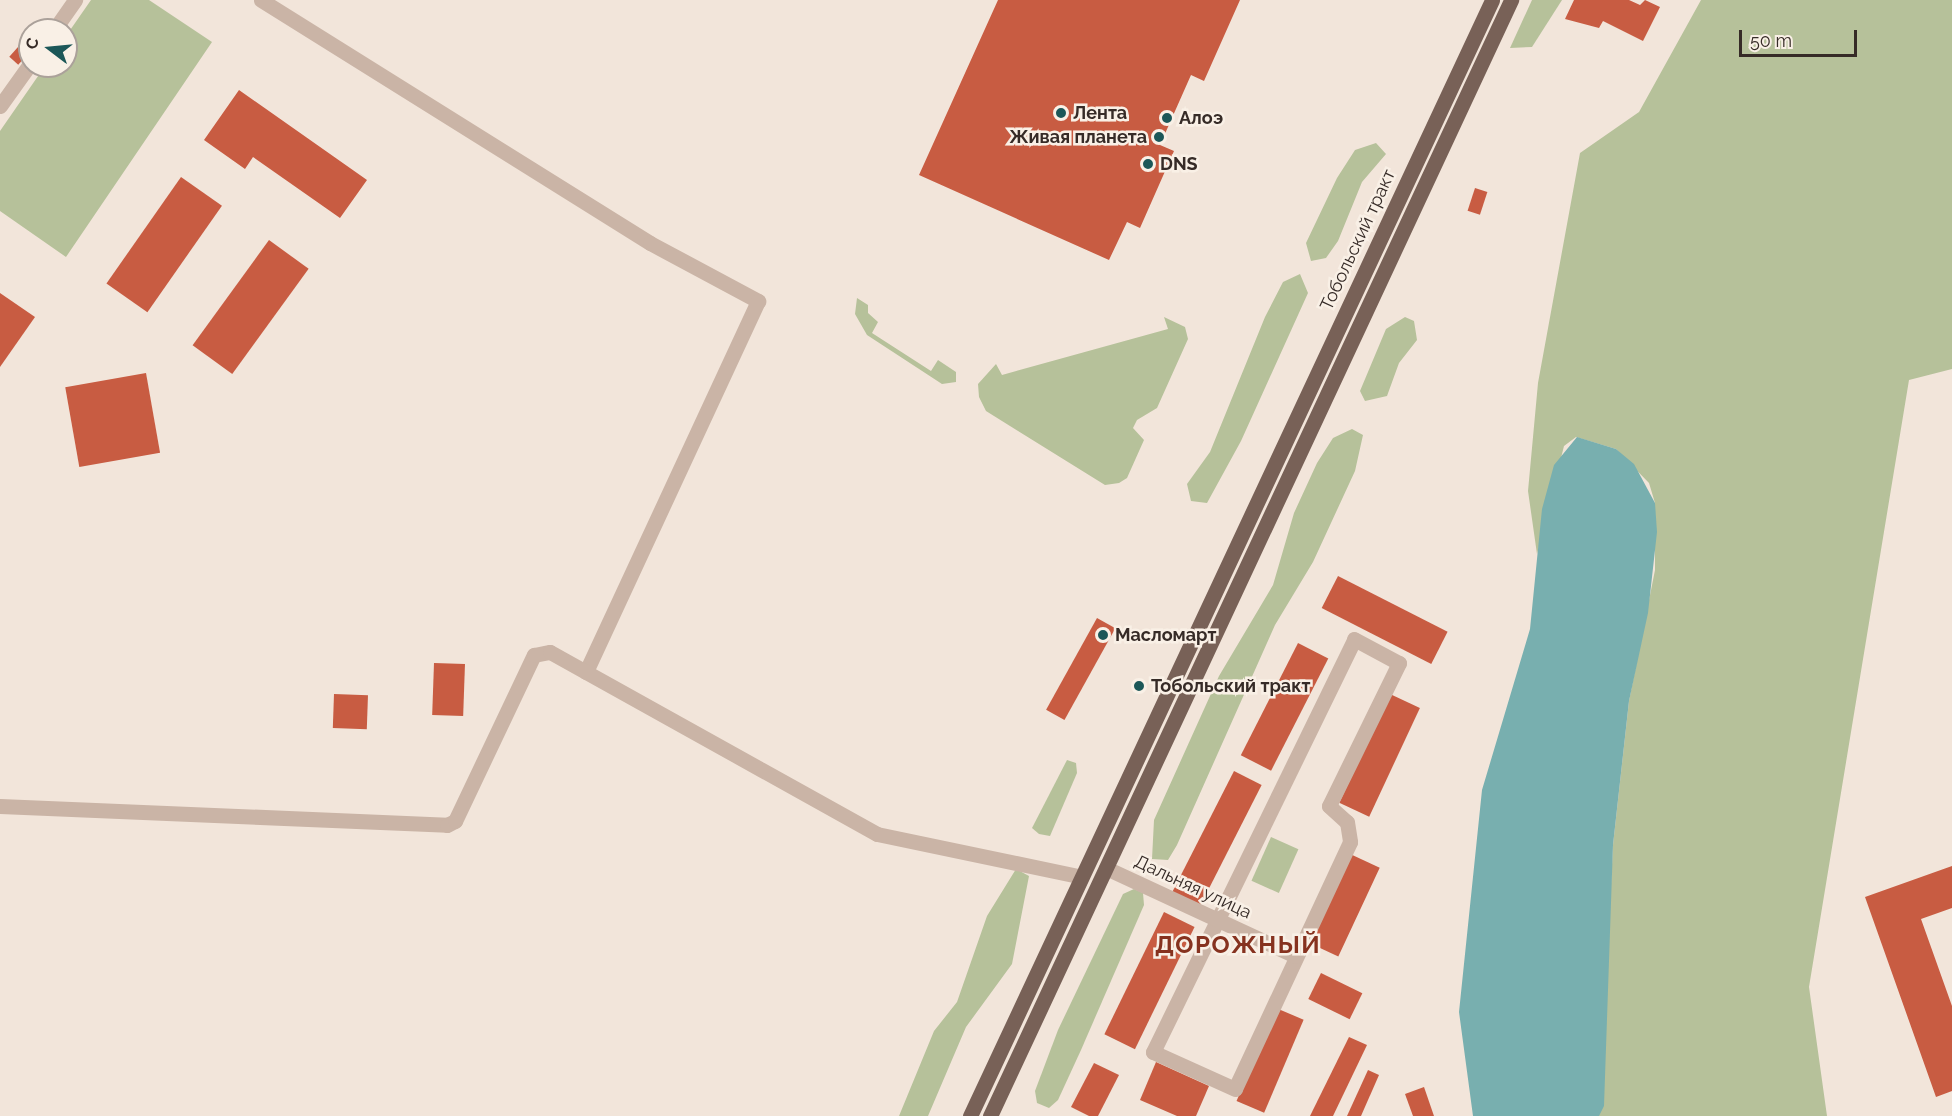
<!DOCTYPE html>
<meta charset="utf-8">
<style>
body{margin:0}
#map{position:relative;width:1952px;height:1116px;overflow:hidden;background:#f2e5da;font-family:Raleway,sans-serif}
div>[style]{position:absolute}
.green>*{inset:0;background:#b6c19a;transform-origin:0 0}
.water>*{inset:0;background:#78afaf}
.building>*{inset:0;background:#c85c42;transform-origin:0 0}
.minor>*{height:15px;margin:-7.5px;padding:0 7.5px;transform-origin:7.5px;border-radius:7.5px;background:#cab4a6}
.primary>*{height:15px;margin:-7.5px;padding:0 7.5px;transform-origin:7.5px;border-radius:7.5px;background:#786157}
.dots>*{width:16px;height:16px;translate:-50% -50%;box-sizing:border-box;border:3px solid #f9f0e6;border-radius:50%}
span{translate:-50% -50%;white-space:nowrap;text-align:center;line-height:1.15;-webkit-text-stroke:5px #f9f0e6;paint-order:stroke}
.poi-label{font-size:18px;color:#362b27;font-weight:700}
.left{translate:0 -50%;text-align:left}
.right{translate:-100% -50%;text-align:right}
.street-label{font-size:18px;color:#362b27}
.district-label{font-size:24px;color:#86321f;font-weight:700;letter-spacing:1.5px}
.north{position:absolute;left:18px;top:18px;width:60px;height:60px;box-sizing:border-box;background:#f9f0e6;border:2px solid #aba19a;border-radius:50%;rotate:286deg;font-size:16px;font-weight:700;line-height:24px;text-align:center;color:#362b27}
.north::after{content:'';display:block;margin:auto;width:21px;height:27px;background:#1c5758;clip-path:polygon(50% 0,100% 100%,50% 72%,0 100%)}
.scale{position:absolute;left:1739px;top:30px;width:118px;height:27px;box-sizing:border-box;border:3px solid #362b27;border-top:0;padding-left:8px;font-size:18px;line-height:21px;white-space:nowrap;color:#362b27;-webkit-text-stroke:4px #f9f0e6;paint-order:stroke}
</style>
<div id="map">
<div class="green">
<div style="clip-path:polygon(91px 0,149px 0,212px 42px,66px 257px,0 211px,0 131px,45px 66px,66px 66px,66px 36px)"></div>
<div style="clip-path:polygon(1532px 0,1562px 0,1532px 47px,1510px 48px)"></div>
<div style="clip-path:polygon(1701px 0,1952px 0,1952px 369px,1909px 380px,1809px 987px,1827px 1116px,1599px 1116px,1613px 845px,1629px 701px,1655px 570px,1655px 503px,1649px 483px,1616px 449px,1576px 437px,1564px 446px,1537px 554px,1528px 491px,1538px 383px,1580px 153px,1639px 112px)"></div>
<div style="clip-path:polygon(1376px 143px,1386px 154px,1362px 182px,1338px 241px,1326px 258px,1311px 261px,1306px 243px,1337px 178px,1355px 150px)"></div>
<div style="clip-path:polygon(1300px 274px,1308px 293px,1241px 441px,1207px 503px,1191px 501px,1187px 484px,1210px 452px,1265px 317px,1283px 282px)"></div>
<div style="clip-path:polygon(857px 298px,868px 305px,868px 313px,878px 322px,872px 333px,931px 371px,938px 360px,956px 372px,956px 382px,942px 384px,867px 335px,855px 314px)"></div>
<div style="clip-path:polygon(1164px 317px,1185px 327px,1188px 339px,1157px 408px,1137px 420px,1133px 428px,1144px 440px,1127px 478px,1119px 483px,1105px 485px,986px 411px,979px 397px,978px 384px,996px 364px,1002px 375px,1168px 329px)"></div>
<div style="clip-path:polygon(1405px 317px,1414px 321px,1417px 340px,1399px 363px,1387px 396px,1365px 401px,1360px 391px,1386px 329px)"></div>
<div style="clip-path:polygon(1352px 429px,1363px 435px,1355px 471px,1313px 562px,1275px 625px,1177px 845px,1168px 860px,1152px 859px,1154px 820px,1219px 676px,1273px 585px,1294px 513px,1317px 463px,1333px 438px)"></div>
<div style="clip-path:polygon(1067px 760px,1076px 763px,1077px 773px,1050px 836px,1039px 834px,1032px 828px)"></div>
<div style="left:1271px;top:837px;width:30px;height:48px;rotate:24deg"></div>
<div style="clip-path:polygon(1016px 869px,1029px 876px,1012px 964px,966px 1027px,928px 1116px,899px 1116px,934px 1031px,957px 1002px,987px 916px)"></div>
<div style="clip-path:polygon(1134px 889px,1143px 893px,1144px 905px,1081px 1050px,1058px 1100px,1049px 1108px,1037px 1103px,1035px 1091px,1058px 1030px,1123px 894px)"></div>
</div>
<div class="water">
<div style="clip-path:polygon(1577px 437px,1616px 449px,1634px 464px,1655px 503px,1657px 532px,1648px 613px,1629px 701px,1613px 845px,1604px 1106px,1599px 1116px,1473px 1116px,1459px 1012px,1482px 790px,1530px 629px,1542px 509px,1554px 465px)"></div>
</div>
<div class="building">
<div style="clip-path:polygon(998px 0,1240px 0,1204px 81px,1191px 75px,1160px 145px,1174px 151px,1140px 228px,1127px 222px,1109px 260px,919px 175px)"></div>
<div style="clip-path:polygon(1574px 0,1629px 0,1640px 5px,1645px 0,1660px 7px,1643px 41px,1603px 21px,1599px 28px,1565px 19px)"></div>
<div style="left:18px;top:47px;width:12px;height:13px;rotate:42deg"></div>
<div style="clip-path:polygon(239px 90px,367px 180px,340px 218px,253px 157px,245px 169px,204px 140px)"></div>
<div style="left:181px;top:177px;width:50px;height:130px;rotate:35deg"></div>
<div style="left:1475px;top:188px;width:13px;height:24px;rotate:18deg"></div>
<div style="left:269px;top:240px;width:49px;height:130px;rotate:36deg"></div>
<div style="clip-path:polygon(0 293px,35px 317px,0 367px)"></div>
<div style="left:146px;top:373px;width:81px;height:82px;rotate:80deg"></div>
<div style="left:1338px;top:576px;width:123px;height:36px;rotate:27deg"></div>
<div style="left:1097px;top:618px;width:21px;height:105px;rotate:29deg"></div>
<div style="left:1298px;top:643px;width:34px;height:126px;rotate:27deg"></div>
<div style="left:434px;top:663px;width:31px;height:52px;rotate:2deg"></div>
<div style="left:334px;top:694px;width:34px;height:34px;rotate:2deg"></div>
<div style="left:1390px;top:694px;width:33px;height:120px;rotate:25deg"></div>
<div style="left:1234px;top:771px;width:31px;height:137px;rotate:27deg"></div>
<div style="left:1348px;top:853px;width:35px;height:98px;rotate:25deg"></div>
<div style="clip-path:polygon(1952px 866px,1952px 908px,1921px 919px,1952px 1006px,1952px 1091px,1936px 1097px,1865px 897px)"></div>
<div style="left:1164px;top:912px;width:34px;height:136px;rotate:26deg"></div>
<div style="left:1321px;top:973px;width:46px;height:29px;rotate:26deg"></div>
<div style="left:1276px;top:1008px;width:30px;height:101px;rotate:23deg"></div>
<div style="clip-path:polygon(1349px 1037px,1367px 1045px,1333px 1116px,1310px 1116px)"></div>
<div style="clip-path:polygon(1156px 1062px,1209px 1086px,1196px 1116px,1177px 1116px,1140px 1100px)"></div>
<div style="clip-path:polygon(1094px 1063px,1119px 1075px,1098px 1116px,1089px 1116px,1071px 1107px)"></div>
<div style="clip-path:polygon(1368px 1070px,1379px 1075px,1361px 1116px,1347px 1116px)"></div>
<div style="clip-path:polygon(1424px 1087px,1434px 1116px,1413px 1116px,1405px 1094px)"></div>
</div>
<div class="minor">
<div style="left:261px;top:0;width:459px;rotate:32deg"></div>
<div style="left:650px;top:243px;width:123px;rotate:28.2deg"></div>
<div style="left:758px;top:301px;width:409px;rotate:114.9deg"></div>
<div style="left:54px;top:30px;width:37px;rotate:-55deg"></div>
<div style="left:0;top:106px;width:52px;rotate:-54.5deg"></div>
<div style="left:1354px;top:639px;width:51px;rotate:28.1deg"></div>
<div style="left:1399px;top:663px;width:159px;rotate:116.1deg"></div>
<div style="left:1329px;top:806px;width:24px;rotate:42deg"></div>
<div style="left:1347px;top:822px;width:20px;rotate:81deg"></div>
<div style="left:1350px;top:842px;width:272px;rotate:115deg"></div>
<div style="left:1235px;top:1089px;width:90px;rotate:-155.7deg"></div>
<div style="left:1153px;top:1052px;width:459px;rotate:-64deg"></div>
<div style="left:0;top:806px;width:447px;rotate:2.4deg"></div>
<div style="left:447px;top:825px;width:9px;rotate:-27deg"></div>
<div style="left:455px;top:821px;width:184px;rotate:-64.6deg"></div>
<div style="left:534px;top:655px;width:16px;rotate:-11deg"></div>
<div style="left:550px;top:652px;width:374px;rotate:29.1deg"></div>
<div style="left:877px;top:834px;width:209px;rotate:11.8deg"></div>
<div style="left:1106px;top:868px;width:209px;rotate:24.9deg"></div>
</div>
<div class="primary">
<div style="left:970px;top:1116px;width:1232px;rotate:-64.93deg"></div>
<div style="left:990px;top:1116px;width:1232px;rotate:-64.97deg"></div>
</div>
<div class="dots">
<div style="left:1061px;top:113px;background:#1c5758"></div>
<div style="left:1167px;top:118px;background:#1c5758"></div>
<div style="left:1159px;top:137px;background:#1c5758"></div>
<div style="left:1148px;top:164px;background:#1c5758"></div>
<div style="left:1103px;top:635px;background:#1c5758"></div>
<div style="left:1139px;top:686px;background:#1c5758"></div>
</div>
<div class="poi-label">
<span class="left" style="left:1073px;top:113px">Лента</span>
<span class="left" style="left:1179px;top:118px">Алоэ</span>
<span class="right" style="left:1147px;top:137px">Живая планета</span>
<span class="left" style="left:1160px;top:164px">DNS</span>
<span class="left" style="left:1115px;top:635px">Масломарт</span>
<span class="left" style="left:1151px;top:686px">Тобольский тракт</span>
</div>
<div class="street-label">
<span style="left:1358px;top:240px;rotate:-65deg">Тобольский тракт</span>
<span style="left:1193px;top:887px;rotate:25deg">Дальняя улица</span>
</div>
<div class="district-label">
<span style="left:1238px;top:945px">ДОРОЖНЫЙ</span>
</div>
<div class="north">С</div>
<div class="scale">50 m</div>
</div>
